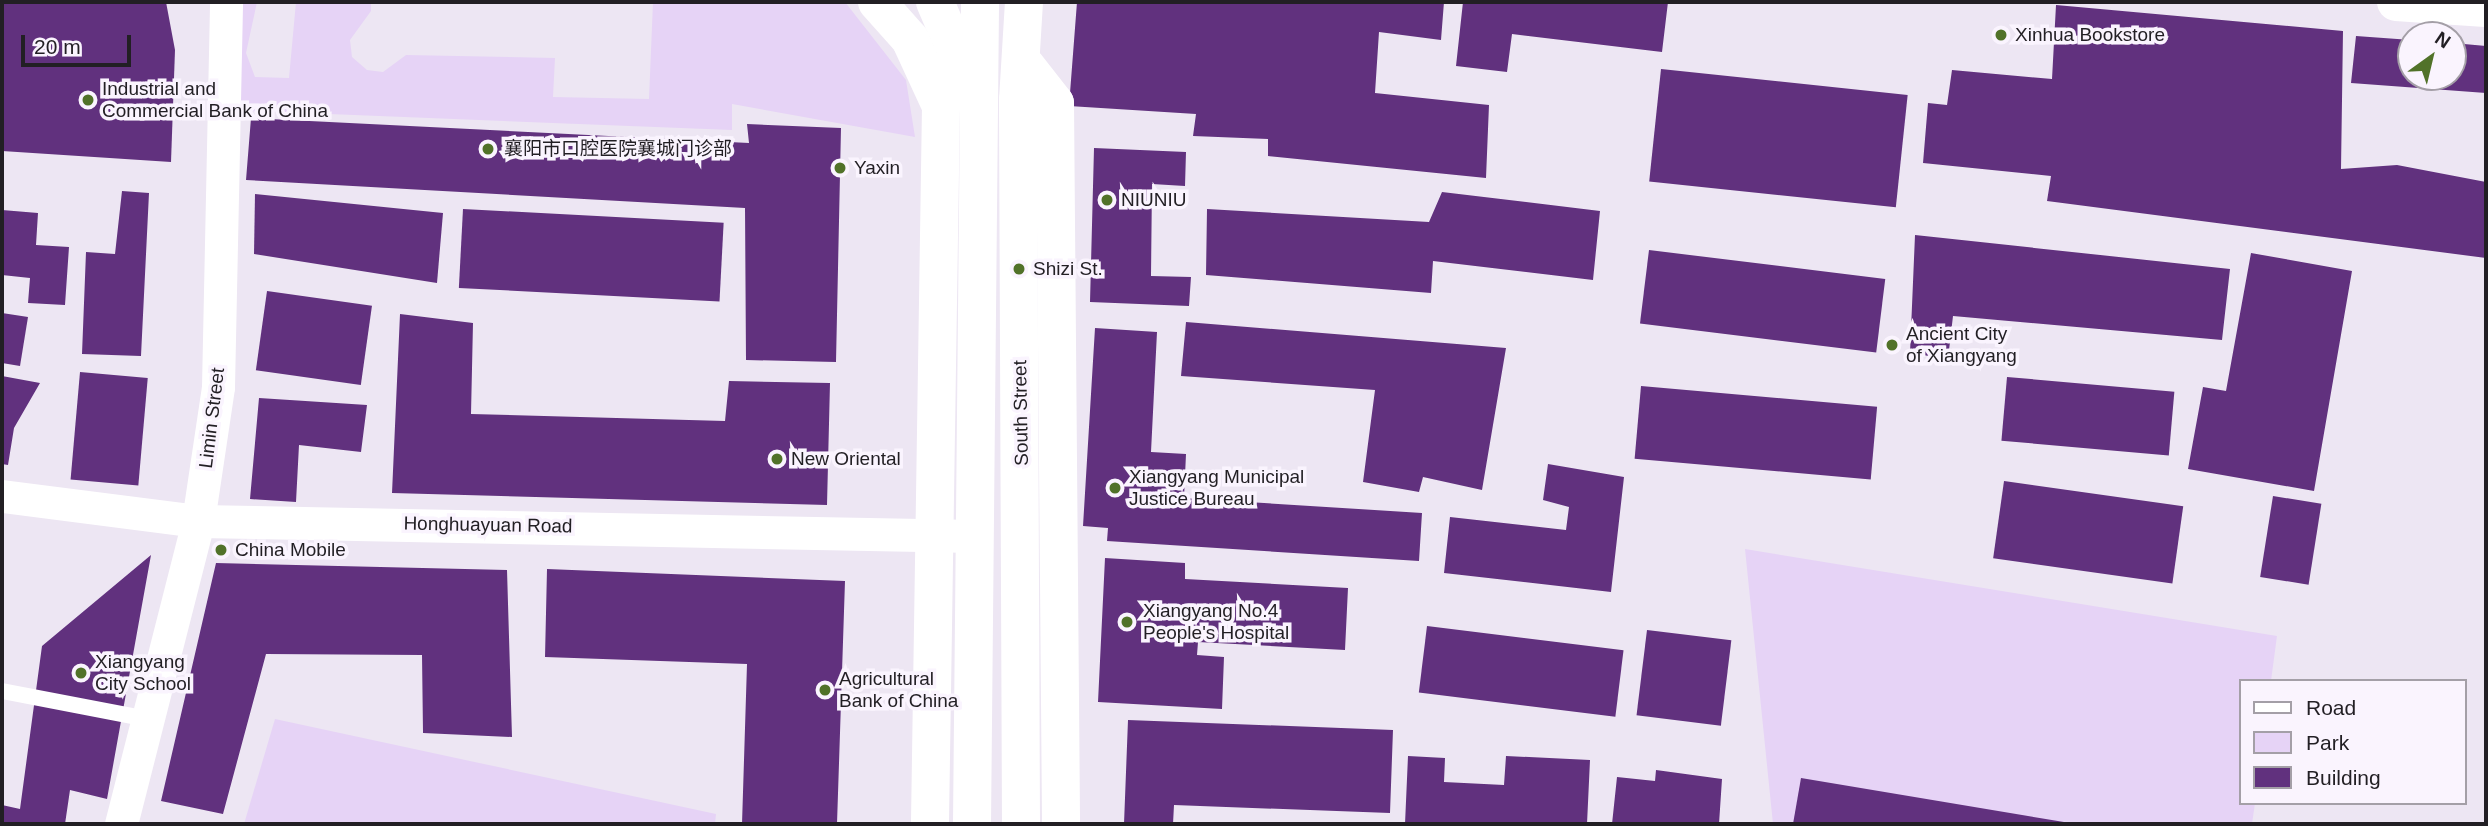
<!DOCTYPE html>
<meta charset="utf-8">
<style>
body{margin:0}
#map{position:relative;width:2488px;height:826px;overflow:hidden;background:#ede6f3;font-family:Arial,"Noto Sans SC",sans-serif}
div>[style]{position:absolute}
.green>*{inset:0;background:#e6d3f6}
.building>*{inset:0;background:#61317e;transform-origin:0 0}
.service>*{height:16px;margin:-8px;padding:0 8px;transform-origin:8px;border-radius:8px;background:#fff}
.minor>*{height:33px;margin:-16.5px;padding:0 16.5px;transform-origin:16.5px;border-radius:16.5px;background:#fff}
.tertiary>*{height:38px;margin:-19px;padding:0 19px;transform-origin:19px;border-radius:19px;background:#fff}
.secondary>*{height:38px;margin:-19px;padding:0 19px;transform-origin:19px;border-radius:19px;background:#fff}
.primary>*{height:38px;margin:-19px;padding:0 19px;transform-origin:19px;border-radius:19px;background:#fff}
.dots>*{width:19px;height:19px;translate:-50% -50%;box-sizing:border-box;border:4px solid #faf4fe;border-radius:50%}
span{translate:-50% -50%;white-space:nowrap;text-align:center;line-height:1.15;-webkit-text-stroke:7px #faf4fe;paint-order:stroke}
.poi-label{font-size:19px;color:#221f24}
.left{translate:0 -50%;text-align:left}
.street-label{font-size:19px;color:#221f24}
.frame{position:absolute;inset:0;border:4px solid #221f24;pointer-events:none}
.legend{position:absolute;left:2239px;top:679px;width:228px;height:126px;box-sizing:border-box;background:#faf4fe;border:2px solid #a49fa7;margin:0;padding:9px 12px;list-style:none;font-size:21px;color:#221f24}
.legend li{display:flex;align-items:center;gap:14px;height:35px}
.legend b{width:35px;border:2px solid #a49fa7}
.north{position:absolute;left:2397px;top:21px;width:70px;height:70px;box-sizing:border-box;background:#faf4fe;border:2px solid #a49fa7;border-radius:50%;rotate:34deg;font-size:19px;font-weight:700;line-height:28px;text-align:center;color:#221f24}
.north::after{content:'';display:block;margin:auto;width:24px;height:32px;background:#517229;clip-path:polygon(50% 0,100% 100%,50% 72%,0 100%)}
.scale{position:absolute;left:21px;top:35px;width:110px;height:32px;box-sizing:border-box;border:4px solid #221f24;border-top:0;padding-left:9px;font-size:21px;line-height:24px;white-space:nowrap;color:#221f24;-webkit-text-stroke:5px #faf4fe;paint-order:stroke}
</style>
<div id="map">
<div class="green">
<div style="clip-path:polygon(226px 2px,257px 2px,246px 53px,255px 77px,289px 78px,296px 2px,371px 2px,371px 11px,350px 40px,352px 57px,367px 70px,383px 72px,406px 55px,555px 58px,553px 97px,649px 99px,653px 2px,845px 2px,906px 80px,915px 137px,732px 104px,732px 130px,227px 110px)"></div>
<div style="clip-path:polygon(1745px 549px,2277px 636px,2271px 681px,2241px 681px,2241px 803px,2255px 803px,2252px 824px,1773px 824px)"></div>
<div style="clip-path:polygon(275px 719px,716px 814px,715px 824px,244px 824px)"></div>
</div>
<div class="building">
<div style="clip-path:polygon(2px 2px,166px 2px,175px 50px,171px 162px,2px 151px)"></div>
<div style="clip-path:polygon(1077px 2px,1444px 2px,1441px 40px,1379px 32px,1375px 93px,1489px 105px,1486px 178px,1268px 156px,1268px 139px,1193px 136px,1196px 114px,1069px 106px)"></div>
<div style="clip-path:polygon(1463px 2px,1668px 2px,1662px 52px,1512px 34px,1507px 72px,1456px 66px)"></div>
<div style="clip-path:polygon(2056px 5px,2343px 31px,2341px 169px,2397px 165px,2486px 182px,2486px 258px,2047px 201px,2051px 176px,1923px 163px,1928px 103px,1947px 105px,1952px 70px,2052px 79px)"></div>
<div style="clip-path:polygon(2356px 36px,2411px 40px,2411px 77px,2453px 77px,2453px 43px,2486px 46px,2486px 93px,2351px 83px)"></div>
<div style="left:1661px;top:69px;width:248px;height:113px;rotate:6deg"></div>
<div style="clip-path:polygon(251px 118px,749px 143px,747px 124px,841px 128px,836px 362px,746px 360px,745px 208px,246px 180px)"></div>
<div style="clip-path:polygon(1094px 148px,1186px 152px,1185px 186px,1152px 184px,1151px 276px,1191px 277px,1189px 306px,1090px 302px)"></div>
<div style="clip-path:polygon(122px 191px,149px 193px,141px 356px,82px 354px,86px 252px,115px 254px)"></div>
<div style="clip-path:polygon(1442px 192px,1600px 211px,1593px 280px,1433px 261px,1431px 293px,1206px 275px,1207px 209px,1429px 222px)"></div>
<div style="clip-path:polygon(255px 194px,443px 213px,437px 283px,254px 254px)"></div>
<div style="left:463px;top:209px;width:261px;height:79px;rotate:3deg"></div>
<div style="clip-path:polygon(2px 210px,38px 213px,36px 245px,69px 247px,65px 305px,28px 303px,30px 278px,2px 275px)"></div>
<div style="clip-path:polygon(1915px 235px,2230px 269px,2222px 340px,1953px 316px,1948px 359px,1910px 353px)"></div>
<div style="left:1649px;top:250px;width:238px;height:74px;rotate:7deg"></div>
<div style="clip-path:polygon(2251px 253px,2352px 271px,2314px 491px,2188px 469px,2203px 387px,2226px 391px)"></div>
<div style="left:267px;top:291px;width:106px;height:80px;rotate:8deg"></div>
<div style="clip-path:polygon(2px 313px,28px 317px,20px 366px,2px 363px)"></div>
<div style="clip-path:polygon(400px 314px,473px 323px,471px 414px,725px 421px,729px 381px,830px 383px,827px 505px,392px 493px)"></div>
<div style="clip-path:polygon(1186px 322px,1506px 348px,1482px 490px,1423px 477px,1419px 492px,1363px 482px,1375px 390px,1181px 376px)"></div>
<div style="clip-path:polygon(1095px 328px,1157px 332px,1151px 452px,1186px 454px,1184px 498px,1422px 513px,1419px 561px,1107px 541px,1108px 528px,1083px 526px)"></div>
<div style="left:80px;top:372px;width:68px;height:108px;rotate:5deg"></div>
<div style="clip-path:polygon(2px 376px,40px 383px,14px 428px,8px 465px,2px 464px)"></div>
<div style="left:2007px;top:377px;width:168px;height:64px;rotate:5deg"></div>
<div style="left:1641px;top:386px;width:237px;height:73px;rotate:5deg"></div>
<div style="clip-path:polygon(259px 398px,367px 405px,361px 452px,299px 445px,296px 502px,250px 499px)"></div>
<div style="clip-path:polygon(1548px 464px,1624px 477px,1611px 592px,1444px 573px,1450px 517px,1566px 530px,1569px 507px,1543px 500px)"></div>
<div style="left:2004px;top:481px;width:181px;height:78px;rotate:8deg"></div>
<div style="left:2273px;top:496px;width:49px;height:82px;rotate:9deg"></div>
<div style="clip-path:polygon(151px 555px,107px 799px,70px 790px,65px 824px,2px 824px,2px 805px,20px 809px,42px 646px)"></div>
<div style="clip-path:polygon(1105px 558px,1185px 563px,1185px 579px,1348px 588px,1345px 650px,1198px 642px,1197px 655px,1224px 657px,1222px 709px,1098px 702px)"></div>
<div style="clip-path:polygon(216px 563px,507px 570px,512px 737px,423px 733px,422px 655px,266px 654px,223px 814px,161px 801px)"></div>
<div style="clip-path:polygon(547px 569px,845px 581px,837px 824px,742px 824px,747px 664px,545px 657px)"></div>
<div style="left:1427px;top:626px;width:198px;height:67px;rotate:7deg"></div>
<div style="left:1647px;top:630px;width:85px;height:86px;rotate:7deg"></div>
<div style="clip-path:polygon(1128px 720px,1393px 730px,1390px 813px,1174px 805px,1173px 824px,1124px 824px)"></div>
<div style="clip-path:polygon(1408px 756px,1445px 758px,1444px 782px,1504px 785px,1506px 756px,1590px 760px,1587px 824px,1405px 824px)"></div>
<div style="clip-path:polygon(1656px 770px,1722px 779px,1719px 824px,1612px 824px,1617px 777px,1655px 781px)"></div>
<div style="clip-path:polygon(1801px 778px,2070px 823px,2069px 824px,1793px 824px)"></div>
</div>
<div class="service">
<div style="left:2px;top:691px;width:149px;rotate:10.9deg"></div>
</div>
<div class="minor">
<div style="left:2px;top:496px;width:198px;rotate:7.3deg"></div>
<div style="left:198px;top:521px;width:777px;rotate:1.11deg"></div>
<div style="left:121px;top:824px;width:313px;rotate:-75.7deg"></div>
<div style="left:198px;top:521px;width:135px;rotate:-81.5deg"></div>
<div style="left:218px;top:387px;width:385px;rotate:-88.8deg"></div>
</div>
<div class="tertiary">
<div style="left:877px;top:2px;width:50px;rotate:48.3deg"></div>
<div style="left:910px;top:39px;width:74px;rotate:65.2deg"></div>
<div style="left:941px;top:106px;width:718px;rotate:90.88deg"></div>
<div style="left:1026px;top:66px;width:47px;rotate:51.9deg"></div>
<div style="left:1055px;top:103px;width:721px;rotate:89.52deg"></div>
</div>
<div class="secondary">
<div style="left:935px;top:2px;width:99px;rotate:66.8deg"></div>
<div style="left:972px;top:824px;width:822px;rotate:-89.44deg"></div>
<div style="left:1021px;top:824px;width:724px;rotate:-90.24deg"></div>
<div style="left:1018px;top:100px;width:98px;rotate:-86.5deg"></div>
</div>
<div class="primary">
<div style="left:2396px;top:2px;width:90px;rotate:3.8deg"></div>
</div>
<div class="dots">
<div style="left:2001px;top:35px;background:#517229"></div>
<div style="left:88px;top:100px;background:#517229"></div>
<div style="left:488px;top:149px;background:#517229"></div>
<div style="left:840px;top:168px;background:#517229"></div>
<div style="left:1107px;top:200px;background:#517229"></div>
<div style="left:1019px;top:269px;background:#517229"></div>
<div style="left:1892px;top:345px;background:#517229"></div>
<div style="left:777px;top:459px;background:#517229"></div>
<div style="left:1115px;top:488px;background:#517229"></div>
<div style="left:221px;top:550px;background:#517229"></div>
<div style="left:1127px;top:622px;background:#517229"></div>
<div style="left:81px;top:673px;background:#517229"></div>
<div style="left:825px;top:690px;background:#517229"></div>
</div>
<div class="poi-label">
<span class="left" style="left:2015px;top:35px">Xinhua Bookstore</span>
<span class="left" style="left:102px;top:100px">Industrial and<br>Commercial Bank of China</span>
<span class="left" style="left:504px;top:149px">襄阳市口腔医院襄城门诊部</span>
<span class="left" style="left:854px;top:168px">Yaxin</span>
<span class="left" style="left:1121px;top:200px">NIUNIU</span>
<span class="left" style="left:1033px;top:269px">Shizi St.</span>
<span class="left" style="left:1906px;top:345px">Ancient City<br>of Xiangyang</span>
<span class="left" style="left:791px;top:459px">New Oriental</span>
<span class="left" style="left:1129px;top:488px">Xiangyang Municipal<br>Justice Bureau</span>
<span class="left" style="left:235px;top:550px">China Mobile</span>
<span class="left" style="left:1143px;top:622px">Xiangyang No.4<br>People's Hospital</span>
<span class="left" style="left:95px;top:673px">Xiangyang<br>City School</span>
<span class="left" style="left:839px;top:690px">Agricultural<br>Bank of China</span>
</div>
<div class="street-label">
<span style="left:1021px;top:413px;rotate:-91deg">South Street</span>
<span style="left:212px;top:418px;rotate:-83deg">Limin Street</span>
<span style="left:488px;top:525px;rotate:1deg">Honghuayuan Road</span>
</div>
<div class="frame"></div>
<ul class="legend">
<li><b style="height:9px;background:#fff"></b>Road</li>
<li><b style="height:19px;background:#e6d3f6"></b>Park</li>
<li><b style="height:19px;background:#61317e"></b>Building</li>
</ul>
<div class="north">N</div>
<div class="scale">20 m</div>
</div>
